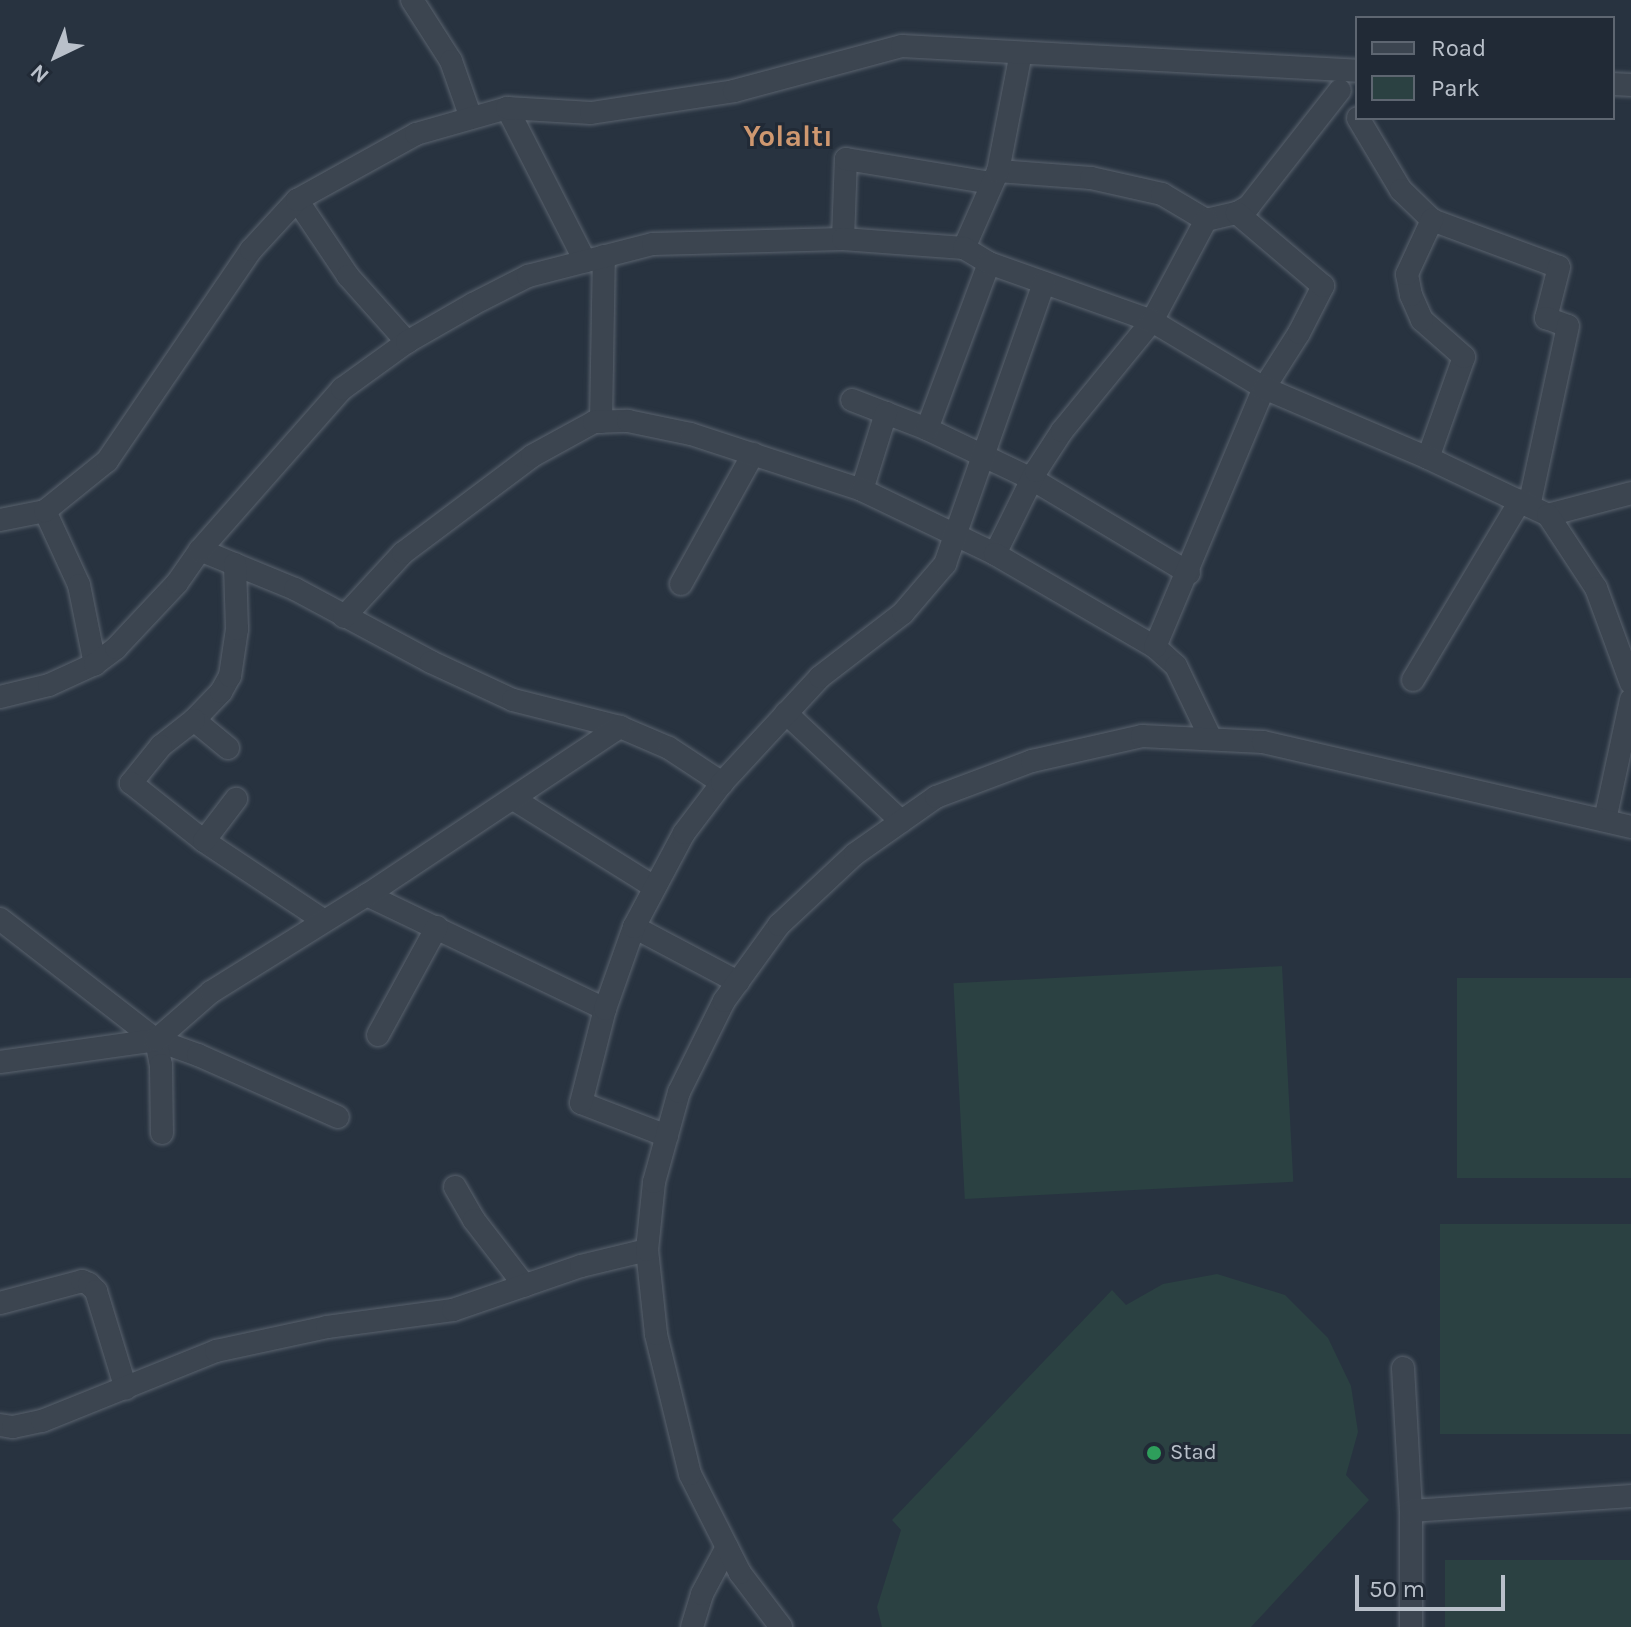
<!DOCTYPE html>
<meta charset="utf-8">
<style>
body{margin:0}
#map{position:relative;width:1631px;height:1627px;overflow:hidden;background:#283340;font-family:Karla,sans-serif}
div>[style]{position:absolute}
.green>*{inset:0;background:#2b4142;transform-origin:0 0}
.roads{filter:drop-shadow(0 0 2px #5a636e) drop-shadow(0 0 2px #5a636e)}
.street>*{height:22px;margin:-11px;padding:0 11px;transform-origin:11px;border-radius:11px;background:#3c4550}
.dots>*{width:22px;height:22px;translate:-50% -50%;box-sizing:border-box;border:4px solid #212a36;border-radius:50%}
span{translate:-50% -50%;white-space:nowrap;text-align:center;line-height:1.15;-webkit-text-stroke:6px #212a36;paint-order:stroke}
.poi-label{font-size:22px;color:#b9c0ca}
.left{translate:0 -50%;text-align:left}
.district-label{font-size:30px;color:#cf9870;font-weight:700}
.legend{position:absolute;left:1355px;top:16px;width:260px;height:104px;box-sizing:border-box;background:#212a36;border:2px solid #5e6671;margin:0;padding:10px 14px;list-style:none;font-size:24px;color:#b9c0ca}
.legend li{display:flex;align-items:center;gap:16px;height:40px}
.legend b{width:40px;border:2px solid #5e6671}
.north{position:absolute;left:16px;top:16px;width:80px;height:80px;-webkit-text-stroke:6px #212a36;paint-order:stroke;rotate:223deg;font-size:22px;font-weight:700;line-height:32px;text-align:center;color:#b9c0ca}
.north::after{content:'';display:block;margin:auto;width:28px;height:36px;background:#b9c0ca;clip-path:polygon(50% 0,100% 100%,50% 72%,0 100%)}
.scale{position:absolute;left:1355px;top:1575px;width:150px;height:36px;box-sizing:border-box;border:4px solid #b9c0ca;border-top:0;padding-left:10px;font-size:24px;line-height:28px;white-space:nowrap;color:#b9c0ca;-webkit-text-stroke:6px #212a36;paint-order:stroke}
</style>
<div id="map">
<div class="green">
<div style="left:1282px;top:966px;width:216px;height:329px;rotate:87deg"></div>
<div style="left:1631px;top:978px;width:200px;height:174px;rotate:90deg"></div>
<div style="left:1631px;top:1224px;width:210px;height:191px;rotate:90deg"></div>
<div style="clip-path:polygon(1217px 1274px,1285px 1295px,1328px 1338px,1351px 1386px,1358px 1432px,1346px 1475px,1369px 1500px,1251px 1627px,882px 1627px,877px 1607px,901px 1530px,892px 1520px,1112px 1290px,1126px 1305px,1163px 1284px)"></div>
<div style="left:1631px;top:1560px;width:67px;height:186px;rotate:90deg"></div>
</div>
<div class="roads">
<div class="street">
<div style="left:412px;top:0;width:72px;rotate:57.4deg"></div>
<div style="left:451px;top:61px;width:60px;rotate:70.7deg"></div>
<div style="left:1613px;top:84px;width:18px;rotate:3deg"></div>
<div style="left:507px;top:108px;width:172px;rotate:63deg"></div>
<div style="left:1358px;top:118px;width:84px;rotate:59.2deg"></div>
<div style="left:1401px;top:190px;width:43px;rotate:44.1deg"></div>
<div style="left:1432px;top:220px;width:135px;rotate:20.3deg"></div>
<div style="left:1559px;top:267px;width:53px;rotate:104.3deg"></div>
<div style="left:1546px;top:318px;width:23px;rotate:20deg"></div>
<div style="left:1568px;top:326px;width:184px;rotate:102.2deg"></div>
<div style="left:998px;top:171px;width:93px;rotate:4.3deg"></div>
<div style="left:1091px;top:178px;width:73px;rotate:12.7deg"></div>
<div style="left:1162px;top:194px;width:51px;rotate:30.6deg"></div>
<div style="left:1206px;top:220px;width:32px;rotate:-13deg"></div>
<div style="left:1237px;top:213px;width:14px;rotate:-30deg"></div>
<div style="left:1249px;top:206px;width:147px;rotate:-51.9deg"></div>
<div style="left:297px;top:200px;width:92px;rotate:56.1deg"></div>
<div style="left:348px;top:276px;width:89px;rotate:48.2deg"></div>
<div style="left:843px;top:239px;width:80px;rotate:-87.9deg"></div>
<div style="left:846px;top:159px;width:147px;rotate:9.4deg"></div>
<div style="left:964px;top:248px;width:84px;rotate:-66.2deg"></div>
<div style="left:998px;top:171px;width:120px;rotate:-79deg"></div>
<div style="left:852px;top:400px;width:80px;rotate:21.1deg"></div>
<div style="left:927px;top:429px;width:116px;rotate:25.5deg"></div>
<div style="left:1032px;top:479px;width:183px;rotate:30.9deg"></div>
<div style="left:601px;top:422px;width:166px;rotate:-89deg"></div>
<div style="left:927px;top:429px;width:177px;rotate:-69.5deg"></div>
<div style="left:1428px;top:458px;width:107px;rotate:-70.4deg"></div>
<div style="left:1464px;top:357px;width:56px;rotate:-138.6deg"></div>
<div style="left:1422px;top:320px;width:27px;rotate:-114deg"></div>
<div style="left:1411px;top:295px;width:21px;rotate:-101deg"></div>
<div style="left:1407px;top:274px;width:60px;rotate:-65.2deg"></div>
<div style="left:862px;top:490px;width:81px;rotate:-72.7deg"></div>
<div style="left:45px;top:511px;width:81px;rotate:65.3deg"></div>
<div style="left:79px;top:585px;width:81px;rotate:78.6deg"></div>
<div style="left:1548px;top:515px;width:86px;rotate:-14.8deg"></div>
<div style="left:0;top:520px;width:46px;rotate:-11.3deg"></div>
<div style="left:45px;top:511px;width:80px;rotate:-38.9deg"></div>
<div style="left:107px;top:461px;width:255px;rotate:-55.7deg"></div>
<div style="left:251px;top:250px;width:68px;rotate:-47.4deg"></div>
<div style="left:297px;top:200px;width:136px;rotate:-29deg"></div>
<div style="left:416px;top:134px;width:95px;rotate:-15.9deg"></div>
<div style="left:507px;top:108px;width:84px;rotate:3.4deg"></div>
<div style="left:591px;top:113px;width:145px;rotate:-8.7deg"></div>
<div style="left:734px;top:91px;width:174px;rotate:-15deg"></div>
<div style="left:902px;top:46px;width:456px;rotate:3.1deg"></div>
<div style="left:200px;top:550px;width:103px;rotate:22.3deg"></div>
<div style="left:295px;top:589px;width:154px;rotate:28.2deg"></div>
<div style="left:431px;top:662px;width:90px;rotate:24.9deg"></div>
<div style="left:513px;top:700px;width:110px;rotate:14.2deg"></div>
<div style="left:620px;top:727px;width:53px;rotate:23.2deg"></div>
<div style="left:669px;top:748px;width:64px;rotate:33.4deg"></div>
<div style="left:995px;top:554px;width:93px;rotate:-63.7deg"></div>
<div style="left:1036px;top:471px;width:48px;rotate:-57deg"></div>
<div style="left:1062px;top:431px;width:142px;rotate:-50.7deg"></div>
<div style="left:1152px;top:321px;width:115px;rotate:-61.9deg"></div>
<div style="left:681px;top:584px;width:149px;rotate:-61deg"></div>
<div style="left:344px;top:617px;width:87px;rotate:-47.3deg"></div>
<div style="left:403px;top:553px;width:161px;rotate:-36.9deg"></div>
<div style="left:532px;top:456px;width:71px;rotate:-28.7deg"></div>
<div style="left:594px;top:422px;width:34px;rotate:-2deg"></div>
<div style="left:628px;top:421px;width:64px;rotate:11.7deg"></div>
<div style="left:691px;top:434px;width:180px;rotate:18.1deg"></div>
<div style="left:862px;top:490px;width:148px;rotate:25.7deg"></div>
<div style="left:995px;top:554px;width:185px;rotate:30.2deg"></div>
<div style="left:1155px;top:647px;width:28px;rotate:42deg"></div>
<div style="left:1176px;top:666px;width:81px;rotate:64.4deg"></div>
<div style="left:1155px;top:647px;width:281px;rotate:-67.2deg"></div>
<div style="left:1264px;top:388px;width:65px;rotate:-57.5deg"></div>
<div style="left:1299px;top:333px;width:53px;rotate:-62.9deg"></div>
<div style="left:1323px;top:286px;width:113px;rotate:-139.7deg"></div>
<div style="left:1413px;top:680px;width:209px;rotate:-59.1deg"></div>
<div style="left:0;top:697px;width:50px;rotate:-13.8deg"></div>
<div style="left:49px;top:685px;width:51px;rotate:-24.5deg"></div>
<div style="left:95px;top:664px;width:26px;rotate:-37deg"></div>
<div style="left:116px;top:648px;width:89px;rotate:-46.8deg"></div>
<div style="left:177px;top:583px;width:40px;rotate:-55.1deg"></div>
<div style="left:200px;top:550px;width:215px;rotate:-48.6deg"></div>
<div style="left:342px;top:389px;width:80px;rotate:-35.9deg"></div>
<div style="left:407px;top:342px;width:76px;rotate:-29.9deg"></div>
<div style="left:473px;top:304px;width:62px;rotate:-27deg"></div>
<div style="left:528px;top:276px;width:129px;rotate:-14.4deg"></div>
<div style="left:653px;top:244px;width:190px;rotate:-1.5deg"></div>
<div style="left:843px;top:239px;width:121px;rotate:4.3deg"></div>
<div style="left:964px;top:248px;width:29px;rotate:31deg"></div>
<div style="left:989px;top:263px;width:173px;rotate:19.6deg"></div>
<div style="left:1152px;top:321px;width:131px;rotate:30.9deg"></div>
<div style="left:1264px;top:388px;width:178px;rotate:23.1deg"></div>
<div style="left:1428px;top:458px;width:133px;rotate:25.4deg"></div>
<div style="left:1548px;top:515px;width:87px;rotate:56.7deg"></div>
<div style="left:1596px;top:588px;width:101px;rotate:69.8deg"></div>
<div style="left:786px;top:713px;width:158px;rotate:43.2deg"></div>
<div style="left:194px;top:720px;width:39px;rotate:-46deg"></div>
<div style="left:221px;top:692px;width:18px;rotate:-61deg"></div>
<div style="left:230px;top:676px;width:48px;rotate:-81.5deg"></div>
<div style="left:237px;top:629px;width:65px;rotate:-91.8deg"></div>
<div style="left:228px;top:748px;width:44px;rotate:-140.5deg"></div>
<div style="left:194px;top:720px;width:42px;rotate:141.8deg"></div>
<div style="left:161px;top:746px;width:48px;rotate:129deg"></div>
<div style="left:131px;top:783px;width:93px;rotate:38.5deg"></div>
<div style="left:204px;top:841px;width:143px;rotate:33.6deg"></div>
<div style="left:515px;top:800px;width:164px;rotate:32deg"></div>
<div style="left:1605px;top:820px;width:123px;rotate:-77.8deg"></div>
<div style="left:204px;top:841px;width:53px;rotate:-52.7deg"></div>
<div style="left:367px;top:895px;width:264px;rotate:25.6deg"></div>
<div style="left:0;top:919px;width:197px;rotate:37.8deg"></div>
<div style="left:156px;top:1040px;width:45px;rotate:19.7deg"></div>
<div style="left:198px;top:1055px;width:153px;rotate:23.9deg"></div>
<div style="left:634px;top:927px;width:118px;rotate:27.9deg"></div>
<div style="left:378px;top:1035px;width:123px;rotate:-61.4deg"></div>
<div style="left:156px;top:1040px;width:25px;rotate:79deg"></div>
<div style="left:161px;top:1065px;width:68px;rotate:89.2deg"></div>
<div style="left:0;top:1062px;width:158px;rotate:-8deg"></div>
<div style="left:156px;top:1040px;width:73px;rotate:-41.1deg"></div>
<div style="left:211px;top:992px;width:184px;rotate:-31.9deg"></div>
<div style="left:367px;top:895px;width:304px;rotate:-33.6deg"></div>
<div style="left:667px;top:1136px;width:92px;rotate:-159deg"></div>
<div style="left:581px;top:1103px;width:97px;rotate:-75.7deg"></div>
<div style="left:605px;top:1009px;width:87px;rotate:-70.5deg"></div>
<div style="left:634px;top:927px;width:106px;rotate:-62deg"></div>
<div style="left:684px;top:833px;width:63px;rotate:-52.8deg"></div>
<div style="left:722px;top:783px;width:144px;rotate:-47.2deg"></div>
<div style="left:820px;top:677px;width:105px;rotate:-37.6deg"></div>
<div style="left:903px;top:613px;width:65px;rotate:-49.4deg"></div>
<div style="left:945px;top:564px;width:298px;rotate:-70.6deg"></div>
<div style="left:455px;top:1187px;width:38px;rotate:60deg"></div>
<div style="left:474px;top:1220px;width:83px;rotate:52.3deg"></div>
<div style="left:0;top:1303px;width:85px;rotate:-15deg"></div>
<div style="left:82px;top:1281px;width:8px;rotate:23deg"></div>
<div style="left:89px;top:1284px;width:10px;rotate:45deg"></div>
<div style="left:96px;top:1291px;width:102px;rotate:73deg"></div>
<div style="left:1403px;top:1368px;width:143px;rotate:86.8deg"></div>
<div style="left:0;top:1425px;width:13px;rotate:9deg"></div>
<div style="left:13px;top:1427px;width:30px;rotate:-12deg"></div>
<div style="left:42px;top:1421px;width:188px;rotate:-21.9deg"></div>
<div style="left:216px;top:1351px;width:114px;rotate:-12.2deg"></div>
<div style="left:327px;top:1327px;width:127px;rotate:-7.7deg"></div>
<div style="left:453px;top:1310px;width:135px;rotate:-19deg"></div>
<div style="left:581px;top:1266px;width:68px;rotate:-13.6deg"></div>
<div style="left:692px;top:1627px;width:34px;rotate:-73deg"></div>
<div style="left:702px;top:1594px;width:53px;rotate:-62deg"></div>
<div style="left:781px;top:1627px;width:68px;rotate:-127.2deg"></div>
<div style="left:740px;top:1573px;width:111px;rotate:-116.8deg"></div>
<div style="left:690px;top:1474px;width:144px;rotate:-103.7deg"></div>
<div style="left:656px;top:1334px;width:84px;rotate:-96.1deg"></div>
<div style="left:647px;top:1250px;width:68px;rotate:-84.1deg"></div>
<div style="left:654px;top:1182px;width:93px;rotate:-74.5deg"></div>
<div style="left:679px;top:1092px;width:102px;rotate:-63.7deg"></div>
<div style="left:724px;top:1001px;width:94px;rotate:-54.1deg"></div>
<div style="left:779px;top:925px;width:104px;rotate:-43.1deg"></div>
<div style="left:855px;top:854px;width:99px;rotate:-35.1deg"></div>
<div style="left:936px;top:797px;width:103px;rotate:-20.6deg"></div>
<div style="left:1032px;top:761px;width:113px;rotate:-12.8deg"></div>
<div style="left:1142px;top:736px;width:121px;rotate:2.8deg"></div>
<div style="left:1263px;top:742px;width:378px;rotate:13deg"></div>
<div style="left:1411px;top:1627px;width:116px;rotate:-90deg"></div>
<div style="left:1411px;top:1511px;width:221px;rotate:-3.9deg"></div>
</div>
</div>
<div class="dots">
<div style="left:1154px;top:1453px;background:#2e9e5b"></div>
</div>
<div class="poi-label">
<span class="left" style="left:1170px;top:1453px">Stad</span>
</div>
<div class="district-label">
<span style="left:788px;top:136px">Yolaltı</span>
</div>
<ul class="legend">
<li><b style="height:10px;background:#3c4550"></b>Road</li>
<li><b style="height:22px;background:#2b4142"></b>Park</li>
</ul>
<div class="north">N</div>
<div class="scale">50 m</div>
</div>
